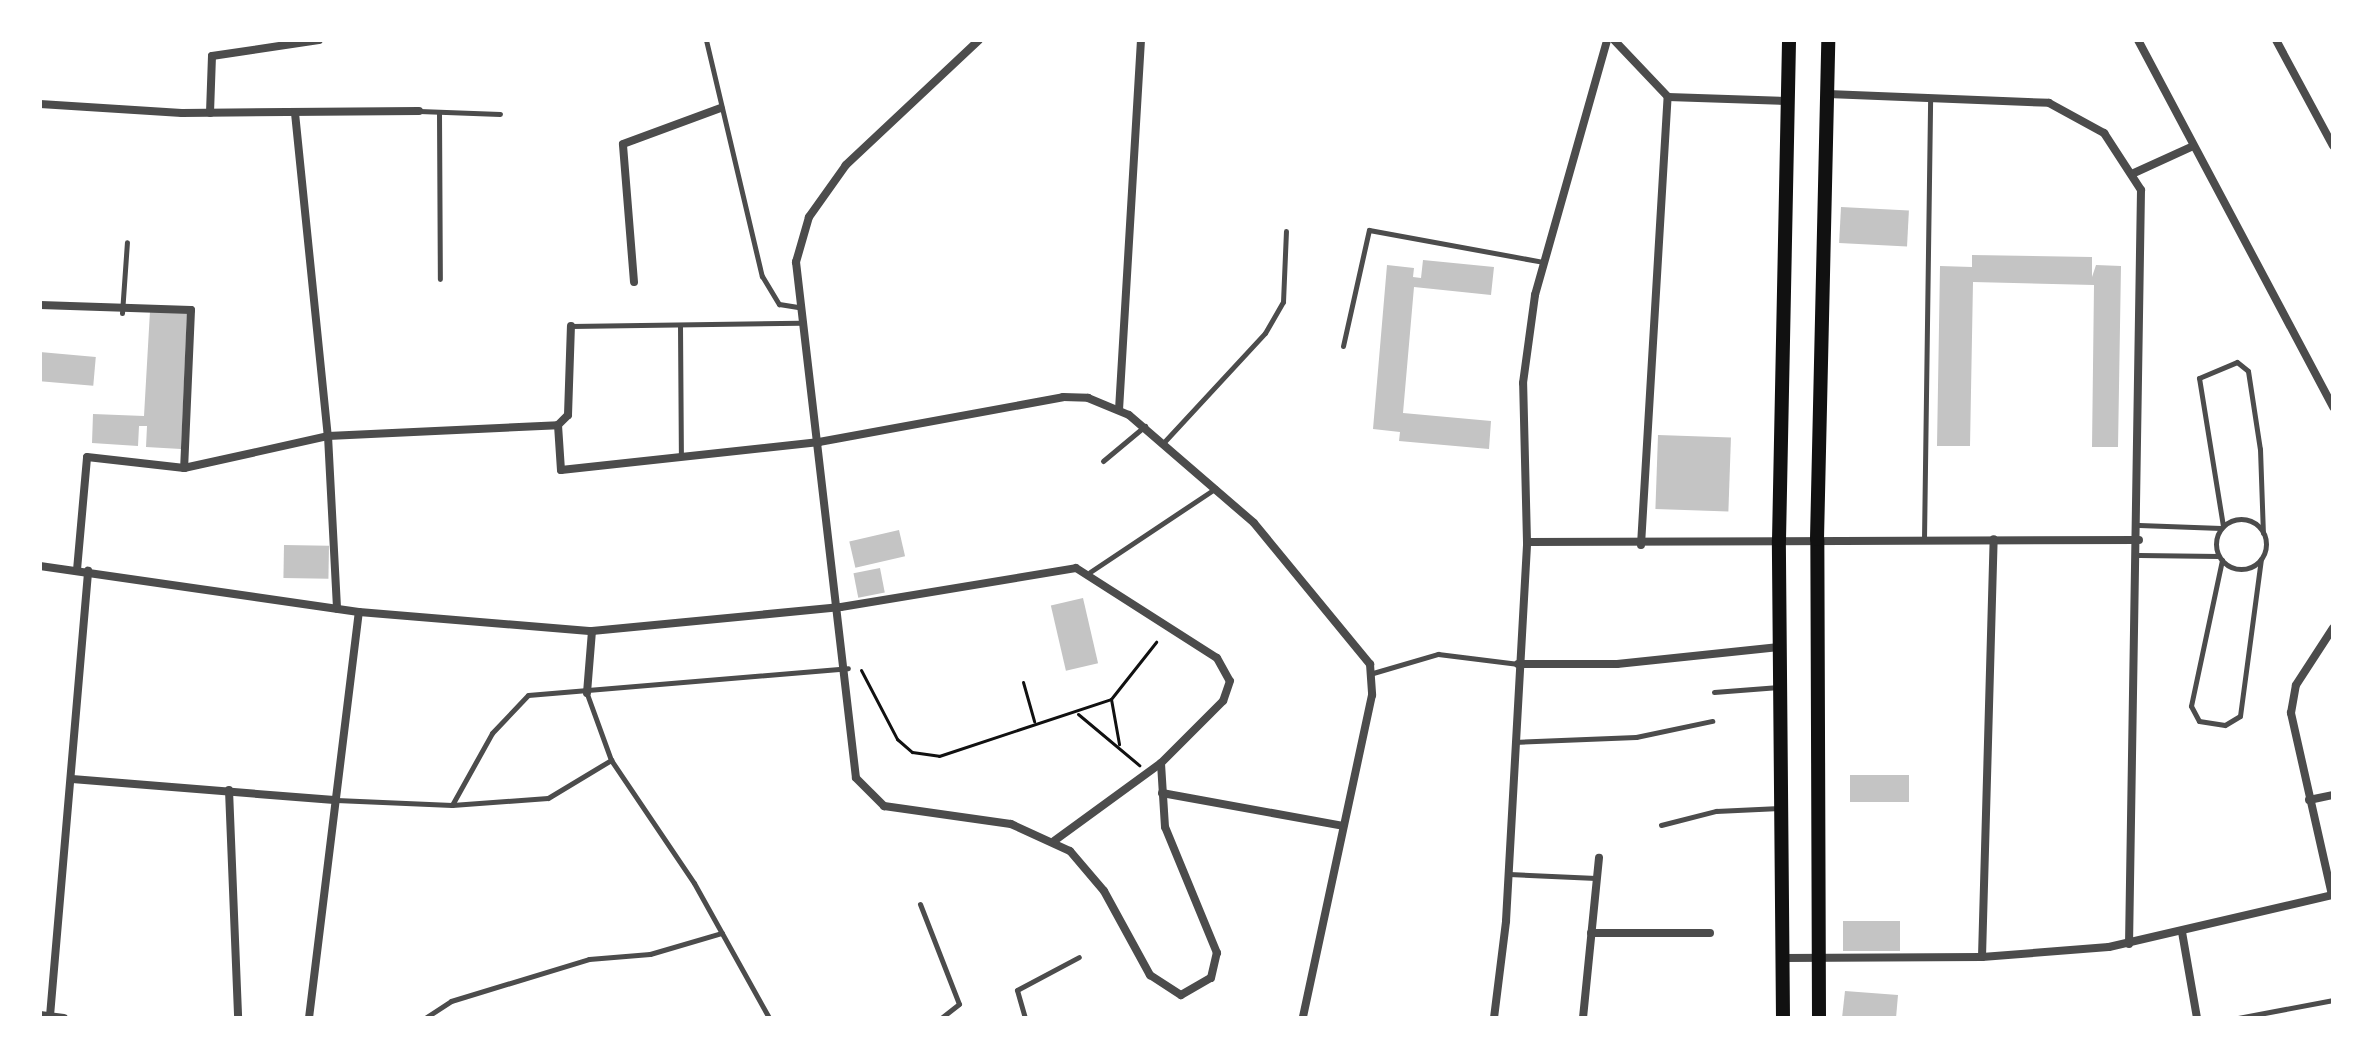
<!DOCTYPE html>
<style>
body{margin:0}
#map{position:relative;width:2373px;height:1058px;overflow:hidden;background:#fff;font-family:Roboto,sans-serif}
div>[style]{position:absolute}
.building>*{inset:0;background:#c4c4c4;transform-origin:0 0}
.path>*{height:3px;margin:-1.5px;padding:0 1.5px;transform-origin:1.5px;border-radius:1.5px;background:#111}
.service>*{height:5px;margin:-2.5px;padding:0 2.5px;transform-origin:2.5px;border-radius:2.5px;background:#4c4c4c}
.service>.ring{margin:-2.5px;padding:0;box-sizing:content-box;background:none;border:5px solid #4c4c4c;border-radius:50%}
.minor>*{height:8px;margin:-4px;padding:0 4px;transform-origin:4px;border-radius:4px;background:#4c4c4c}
.primary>*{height:14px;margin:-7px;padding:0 7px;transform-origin:7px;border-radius:7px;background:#111}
span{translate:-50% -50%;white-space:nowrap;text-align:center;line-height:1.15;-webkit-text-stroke:8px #fff;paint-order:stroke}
.frame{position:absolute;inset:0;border:42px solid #fff;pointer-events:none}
</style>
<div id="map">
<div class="building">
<div style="left:1841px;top:207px;width:68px;height:36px;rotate:3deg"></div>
<div style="clip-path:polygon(1972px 255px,2092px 257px,2092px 277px,2096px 265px,2121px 266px,2118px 447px,2092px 447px,2094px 285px,1973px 282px,1970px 446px,1937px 446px,1940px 266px,1972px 267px)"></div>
<div style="clip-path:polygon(1423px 260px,1494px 267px,1491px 295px,1414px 287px,1403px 413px,1491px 421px,1489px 449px,1399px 441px,1400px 432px,1373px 429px,1387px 265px,1414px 268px,1413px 277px,1421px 278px)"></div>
<div style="clip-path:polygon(150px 311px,187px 313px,181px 449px,146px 447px,147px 426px,139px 426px,138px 446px,92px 443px,93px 414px,144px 416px)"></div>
<div style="left:40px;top:352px;width:56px;height:29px;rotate:5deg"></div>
<div style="left:1658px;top:435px;width:73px;height:74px;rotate:2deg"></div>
<div style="left:899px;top:530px;width:27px;height:51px;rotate:77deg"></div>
<div style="left:284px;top:545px;width:45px;height:33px;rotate:1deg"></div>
<div style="left:880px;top:568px;width:25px;height:27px;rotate:79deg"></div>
<div style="left:1083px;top:598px;width:67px;height:33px;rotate:77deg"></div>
<div style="left:1909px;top:775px;width:27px;height:59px;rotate:90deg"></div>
<div style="left:1843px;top:921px;width:57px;height:30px"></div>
<div style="clip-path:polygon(1845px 991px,1898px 995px,1896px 1018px,1842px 1018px)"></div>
</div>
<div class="path">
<div style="left:861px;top:670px;width:78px;rotate:62.4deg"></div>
<div style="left:897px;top:739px;width:20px;rotate:41deg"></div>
<div style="left:912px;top:752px;width:27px;rotate:8deg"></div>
<div style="left:939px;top:756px;width:181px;rotate:-18.3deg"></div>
<div style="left:1111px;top:699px;width:73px;rotate:-51.7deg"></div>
<div style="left:1023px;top:682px;width:41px;rotate:74.2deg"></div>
<div style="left:1111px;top:699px;width:46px;rotate:79.9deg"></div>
<div style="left:1078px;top:714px;width:80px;rotate:39.9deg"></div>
</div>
<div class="service">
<div style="left:706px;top:40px;width:243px;rotate:76.7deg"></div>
<div style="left:762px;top:276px;width:33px;rotate:59deg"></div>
<div style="left:779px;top:304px;width:19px;rotate:9deg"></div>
<div style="left:419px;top:111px;width:81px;rotate:2.1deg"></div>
<div style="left:439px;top:113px;width:166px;rotate:89.7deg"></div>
<div style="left:122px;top:313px;width:71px;rotate:-86deg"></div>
<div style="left:680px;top:325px;width:132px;rotate:89.6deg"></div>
<div style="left:571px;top:326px;width:229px;rotate:-0.8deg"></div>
<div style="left:1343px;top:346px;width:119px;rotate:-77.4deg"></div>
<div style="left:1369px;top:230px;width:178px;rotate:10.4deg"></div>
<div style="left:1165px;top:441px;width:147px;rotate:-47.2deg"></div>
<div style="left:1265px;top:333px;width:36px;rotate:-60deg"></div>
<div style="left:1283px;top:302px;width:71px;rotate:-87.6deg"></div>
<div style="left:1103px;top:461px;width:55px;rotate:-39.8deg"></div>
<div class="ring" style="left:2216px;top:519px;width:45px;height:45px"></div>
<div style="left:2139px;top:525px;width:82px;rotate:2.1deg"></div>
<div style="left:2223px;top:526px;width:150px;rotate:-99.2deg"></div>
<div style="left:2199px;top:378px;width:41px;rotate:-22.8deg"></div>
<div style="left:2237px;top:362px;width:14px;rotate:39deg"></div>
<div style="left:2248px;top:371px;width:79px;rotate:81.3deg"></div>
<div style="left:2260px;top:449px;width:84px;rotate:88deg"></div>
<div style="left:1924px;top:539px;width:442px;rotate:-89.2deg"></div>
<div style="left:2139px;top:555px;width:79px;rotate:0.7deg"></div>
<div style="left:2222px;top:560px;width:149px;rotate:102deg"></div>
<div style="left:2191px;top:706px;width:17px;rotate:62deg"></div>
<div style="left:2199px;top:721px;width:26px;rotate:9deg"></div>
<div style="left:2225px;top:725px;width:17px;rotate:-31deg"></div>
<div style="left:2240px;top:716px;width:158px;rotate:-82.4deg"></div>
<div style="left:1090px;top:572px;width:151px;rotate:-33.7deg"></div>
<div style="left:1373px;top:673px;width:68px;rotate:-16.3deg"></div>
<div style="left:1438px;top:654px;width:81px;rotate:7.1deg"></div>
<div style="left:1714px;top:692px;width:65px;rotate:-4.4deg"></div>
<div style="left:587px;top:694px;width:70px;rotate:70deg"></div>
<div style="left:611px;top:760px;width:148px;rotate:56deg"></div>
<div style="left:694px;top:883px;width:154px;rotate:60.9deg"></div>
<div style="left:1514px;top:742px;width:122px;rotate:-2.3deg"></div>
<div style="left:1636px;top:737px;width:78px;rotate:-11.9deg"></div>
<div style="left:336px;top:800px;width:116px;rotate:2.5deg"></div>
<div style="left:452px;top:805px;width:96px;rotate:-4.2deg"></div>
<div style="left:548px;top:798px;width:74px;rotate:-31.1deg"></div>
<div style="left:452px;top:805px;width:82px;rotate:-60.9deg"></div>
<div style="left:492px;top:733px;width:52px;rotate:-46.5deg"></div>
<div style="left:528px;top:695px;width:321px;rotate:-4.8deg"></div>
<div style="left:1661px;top:825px;width:57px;rotate:-14.3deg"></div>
<div style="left:1716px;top:811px;width:64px;rotate:-2.7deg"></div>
<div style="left:1509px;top:874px;width:87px;rotate:2.6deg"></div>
<div style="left:920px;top:904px;width:107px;rotate:68.7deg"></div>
<div style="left:959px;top:1004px;width:23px;rotate:142deg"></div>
<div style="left:425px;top:1018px;width:31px;rotate:-33deg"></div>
<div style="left:451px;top:1001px;width:144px;rotate:-16.9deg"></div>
<div style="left:589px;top:959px;width:61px;rotate:-4.7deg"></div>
<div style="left:650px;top:954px;width:75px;rotate:-16.3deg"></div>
<div style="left:1025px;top:1018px;width:29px;rotate:-106deg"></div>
<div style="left:1017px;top:990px;width:70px;rotate:-28deg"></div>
<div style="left:2238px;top:1018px;width:97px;rotate:-10.7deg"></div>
</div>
<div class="minor">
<div style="left:979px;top:40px;width:183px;rotate:136.8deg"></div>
<div style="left:846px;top:165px;width:64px;rotate:125.4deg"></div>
<div style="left:809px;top:217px;width:47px;rotate:106.1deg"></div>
<div style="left:796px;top:262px;width:519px;rotate:83.37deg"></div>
<div style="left:856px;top:778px;width:40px;rotate:45deg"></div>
<div style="left:884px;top:806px;width:128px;rotate:8.1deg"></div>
<div style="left:1011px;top:824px;width:65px;rotate:24.6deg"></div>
<div style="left:1070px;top:851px;width:52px;rotate:49.6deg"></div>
<div style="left:1104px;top:891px;width:96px;rotate:61.3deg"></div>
<div style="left:1150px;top:975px;width:37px;rotate:33deg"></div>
<div style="left:1181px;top:995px;width:34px;rotate:-30deg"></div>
<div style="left:1211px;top:978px;width:26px;rotate:-77deg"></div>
<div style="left:1217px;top:953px;width:136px;rotate:-112.4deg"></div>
<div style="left:1165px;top:827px;width:64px;rotate:-93.6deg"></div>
<div style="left:1614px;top:40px;width:79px;rotate:46.5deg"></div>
<div style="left:2138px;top:40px;width:416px;rotate:62deg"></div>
<div style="left:2276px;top:40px;width:120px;rotate:61.7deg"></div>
<div style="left:1828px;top:94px;width:221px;rotate:2.3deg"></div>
<div style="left:2049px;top:103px;width:63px;rotate:28.6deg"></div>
<div style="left:2104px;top:133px;width:68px;rotate:57deg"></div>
<div style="left:2141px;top:190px;width:754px;rotate:90.91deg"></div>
<div style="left:1668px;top:97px;width:120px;rotate:1.9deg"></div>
<div style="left:40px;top:104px;width:142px;rotate:3.6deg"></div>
<div style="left:182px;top:113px;width:237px;rotate:-0.5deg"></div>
<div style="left:210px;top:113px;width:57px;rotate:-88deg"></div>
<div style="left:212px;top:56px;width:108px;rotate:-8.5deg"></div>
<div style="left:295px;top:113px;width:325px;rotate:84.2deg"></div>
<div style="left:328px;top:436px;width:173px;rotate:87deg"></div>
<div style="left:2134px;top:173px;width:63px;rotate:-24.5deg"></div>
<div style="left:634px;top:282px;width:138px;rotate:-94.6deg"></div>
<div style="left:623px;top:144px;width:104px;rotate:-20.2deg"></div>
<div style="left:40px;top:305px;width:151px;rotate:1.9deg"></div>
<div style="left:191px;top:310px;width:158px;rotate:92.5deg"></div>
<div style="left:184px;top:468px;width:148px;rotate:-12.5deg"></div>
<div style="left:328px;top:436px;width:230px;rotate:-2.7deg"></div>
<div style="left:558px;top:425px;width:45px;rotate:86.2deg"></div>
<div style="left:561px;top:470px;width:260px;rotate:-6.2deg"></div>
<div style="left:819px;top:442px;width:248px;rotate:-10.4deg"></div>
<div style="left:1063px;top:397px;width:25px;rotate:2deg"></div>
<div style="left:1088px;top:398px;width:44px;rotate:22.5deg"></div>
<div style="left:1129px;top:415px;width:165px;rotate:40.8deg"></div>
<div style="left:1254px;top:523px;width:183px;rotate:50.6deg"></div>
<div style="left:1370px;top:664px;width:31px;rotate:86deg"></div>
<div style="left:1372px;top:695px;width:330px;rotate:102.1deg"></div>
<div style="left:1119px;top:410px;width:371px;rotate:-86.6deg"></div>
<div style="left:558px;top:425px;width:14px;rotate:-45deg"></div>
<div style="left:568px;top:415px;width:89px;rotate:-88.1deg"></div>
<div style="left:1527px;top:542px;width:612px;rotate:-0.19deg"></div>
<div style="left:1641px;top:545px;width:449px;rotate:-86.6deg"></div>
<div style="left:40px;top:566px;width:322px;rotate:8.2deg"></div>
<div style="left:359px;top:612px;width:234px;rotate:4.7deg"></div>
<div style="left:592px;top:631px;width:250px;rotate:-5.5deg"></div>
<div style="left:841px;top:607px;width:238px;rotate:-9.4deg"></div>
<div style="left:1076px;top:568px;width:167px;rotate:32.6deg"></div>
<div style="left:1217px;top:658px;width:26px;rotate:61deg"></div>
<div style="left:1230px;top:681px;width:21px;rotate:109deg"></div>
<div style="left:1223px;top:701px;width:88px;rotate:135deg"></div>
<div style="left:1161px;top:763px;width:132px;rotate:143.9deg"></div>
<div style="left:77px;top:570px;width:113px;rotate:-84.9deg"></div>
<div style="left:87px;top:457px;width:98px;rotate:6.5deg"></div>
<div style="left:1518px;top:664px;width:99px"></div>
<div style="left:1617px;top:664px;width:163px;rotate:-6deg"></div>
<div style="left:587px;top:693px;width:62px;rotate:-85.4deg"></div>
<div style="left:72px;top:779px;width:263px;rotate:4.6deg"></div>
<div style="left:229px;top:790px;width:228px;rotate:87.7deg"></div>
<div style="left:1162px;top:793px;width:184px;rotate:10.3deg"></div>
<div style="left:2309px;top:800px;width:25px;rotate:-12deg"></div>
<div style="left:2332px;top:895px;width:187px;rotate:-102.7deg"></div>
<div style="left:2291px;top:713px;width:28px;rotate:-80deg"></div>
<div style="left:2296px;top:685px;width:68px;rotate:-57deg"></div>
<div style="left:2182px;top:932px;width:87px;rotate:80.1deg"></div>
<div style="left:1591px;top:933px;width:119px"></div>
<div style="left:1982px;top:957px;width:418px;rotate:-88.4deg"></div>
<div style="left:1783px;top:958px;width:199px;rotate:-0.3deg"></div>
<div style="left:1982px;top:957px;width:127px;rotate:-4.5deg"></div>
<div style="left:2109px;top:947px;width:230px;rotate:-13.1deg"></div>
<div style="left:40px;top:1015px;width:24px;rotate:7deg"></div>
<div style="left:50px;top:1016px;width:447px;rotate:-85.1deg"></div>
<div style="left:309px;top:1018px;width:409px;rotate:-83deg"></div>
<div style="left:1494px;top:1018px;width:98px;rotate:-82.9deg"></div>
<div style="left:1506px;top:921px;width:380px;rotate:-86.8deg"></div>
<div style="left:1527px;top:542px;width:159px;rotate:-91.4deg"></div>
<div style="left:1523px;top:383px;width:89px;rotate:-82.2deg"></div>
<div style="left:1535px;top:295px;width:265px;rotate:-74.2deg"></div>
<div style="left:1583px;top:1018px;width:161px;rotate:-84.3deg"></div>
</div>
<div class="primary">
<div style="left:1783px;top:1018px;width:478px;rotate:-90.5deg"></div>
<div style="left:1779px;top:540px;width:500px;rotate:-88.85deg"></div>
<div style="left:1819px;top:1018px;width:479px;rotate:-90.2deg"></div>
<div style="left:1817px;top:539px;width:499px;rotate:-88.7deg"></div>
</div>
<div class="frame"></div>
</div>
